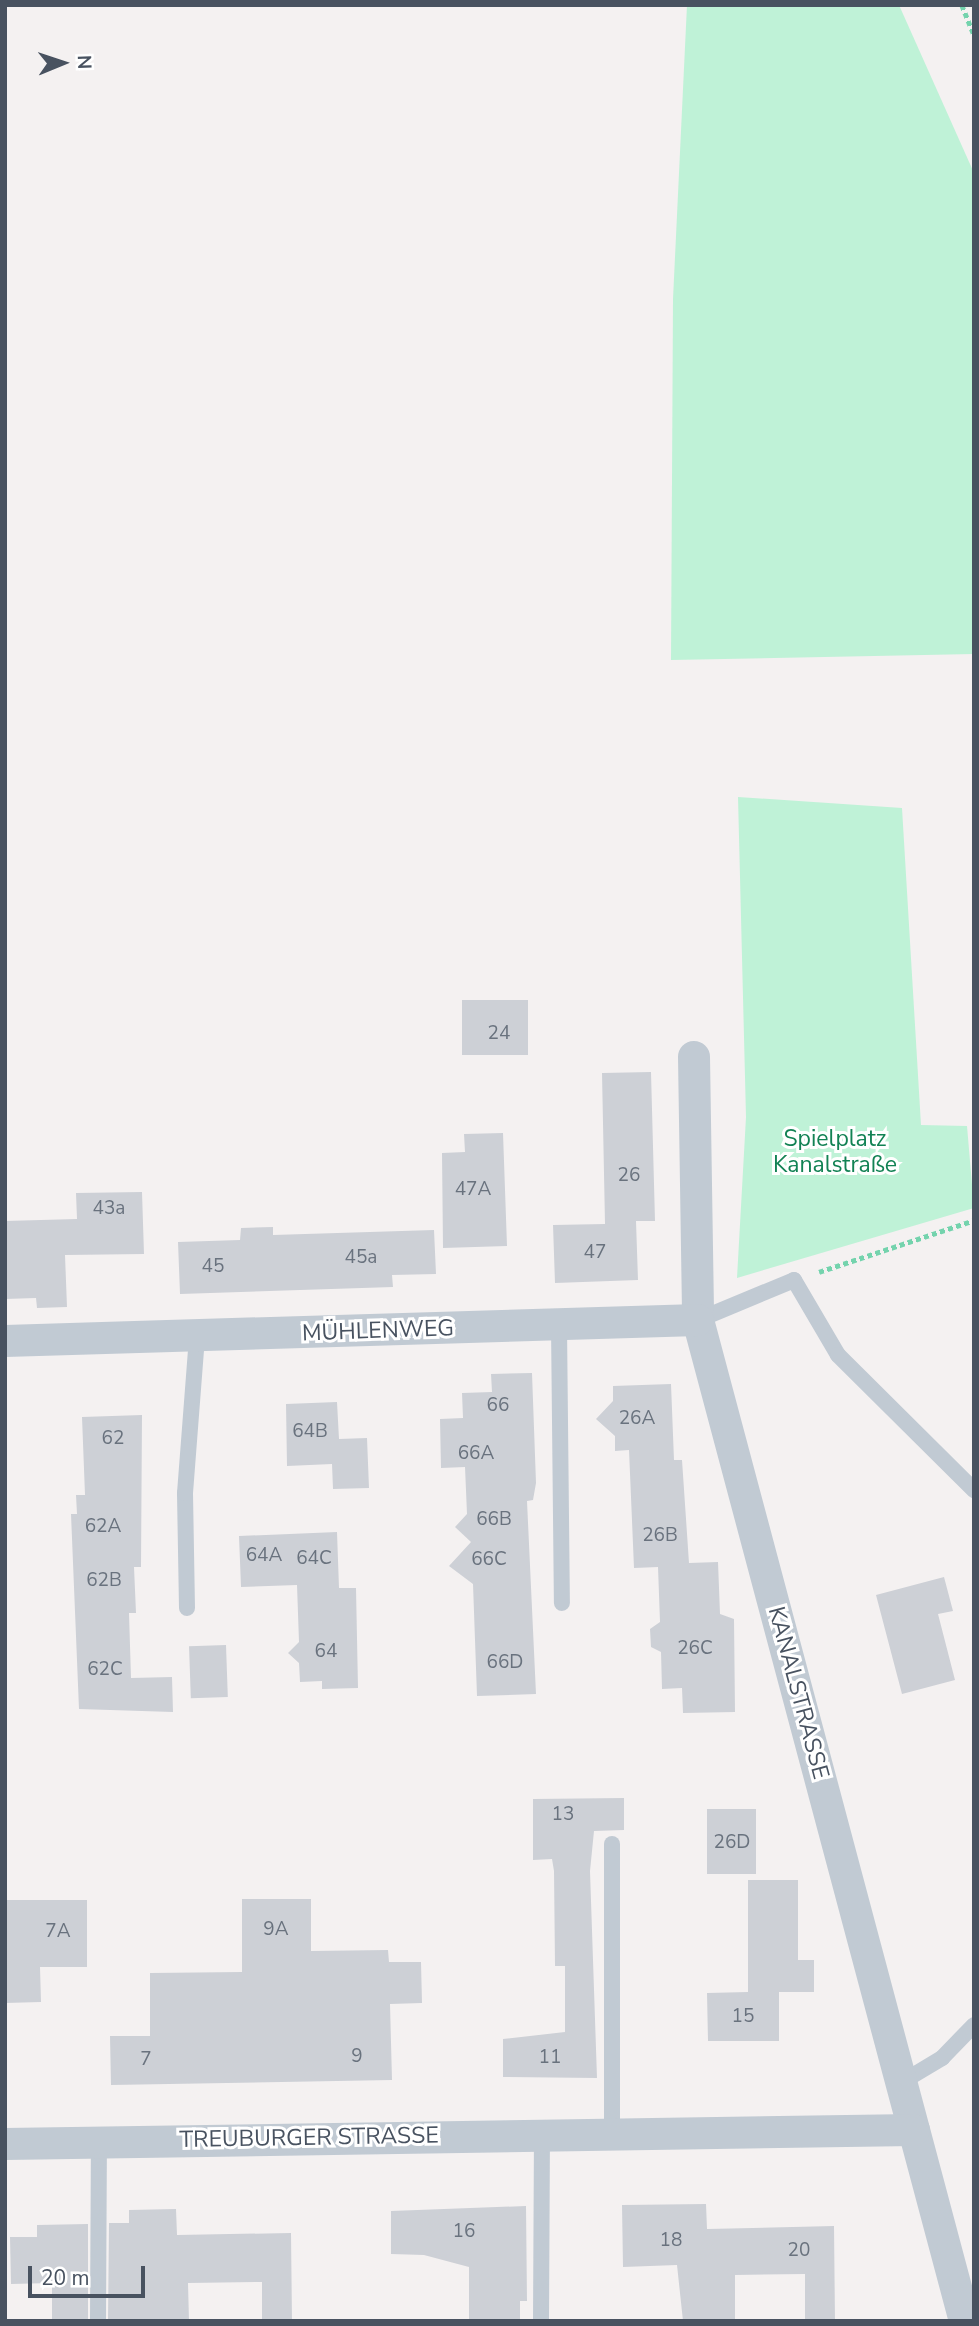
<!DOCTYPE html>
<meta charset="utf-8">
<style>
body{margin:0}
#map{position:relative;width:979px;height:2326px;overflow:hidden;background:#f4f1f1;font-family:"Nunito Sans",sans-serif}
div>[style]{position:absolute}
.green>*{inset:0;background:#bff2d7}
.building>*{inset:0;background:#cdd0d6;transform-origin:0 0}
.path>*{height:4.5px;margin-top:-2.25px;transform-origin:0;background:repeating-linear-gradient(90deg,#74d3ad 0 5px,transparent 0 8.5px)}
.lane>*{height:16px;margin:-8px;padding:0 8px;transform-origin:8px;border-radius:8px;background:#c1cad3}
.street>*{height:32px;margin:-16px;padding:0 16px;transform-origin:16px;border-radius:16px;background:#c1cad3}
span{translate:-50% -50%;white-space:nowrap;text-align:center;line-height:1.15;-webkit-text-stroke:6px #fff;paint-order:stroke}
.number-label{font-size:19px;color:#69727e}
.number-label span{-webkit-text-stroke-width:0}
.park-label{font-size:23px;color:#128254}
.street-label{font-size:23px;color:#485260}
.frame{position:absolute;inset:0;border:7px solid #485260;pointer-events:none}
.north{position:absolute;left:28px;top:28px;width:70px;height:70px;-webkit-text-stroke:5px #fff;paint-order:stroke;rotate:88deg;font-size:19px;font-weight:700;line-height:28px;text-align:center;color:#485260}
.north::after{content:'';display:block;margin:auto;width:24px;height:32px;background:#485260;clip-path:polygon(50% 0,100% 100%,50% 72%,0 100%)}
.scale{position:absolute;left:28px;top:2266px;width:117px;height:32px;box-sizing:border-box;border:4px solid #485260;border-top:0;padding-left:9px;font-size:21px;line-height:24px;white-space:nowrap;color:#485260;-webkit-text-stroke:5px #fff;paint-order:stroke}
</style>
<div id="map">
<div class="green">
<div style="clip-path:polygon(687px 5px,899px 5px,974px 173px,974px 654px,671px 660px,673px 299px)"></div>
<div style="clip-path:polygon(738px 797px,902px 808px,921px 1125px,967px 1126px,974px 1208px,737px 1278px,746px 1117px)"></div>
</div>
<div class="building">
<div style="left:528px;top:1000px;width:55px;height:66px;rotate:90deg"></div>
<div style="clip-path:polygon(651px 1072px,655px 1221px,636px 1221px,638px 1280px,555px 1283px,553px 1225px,605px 1224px,602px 1073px)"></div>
<div style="clip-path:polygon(503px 1133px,507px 1246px,443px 1248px,442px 1153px,465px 1152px,464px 1134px)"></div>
<div style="clip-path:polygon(142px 1192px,144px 1254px,65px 1255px,67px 1307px,37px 1308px,36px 1298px,5px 1299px,5px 1221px,77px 1219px,76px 1193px)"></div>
<div style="clip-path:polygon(273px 1227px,273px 1235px,434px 1230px,436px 1274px,392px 1275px,393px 1287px,180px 1294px,178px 1242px,240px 1240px,241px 1228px)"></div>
<div style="clip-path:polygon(532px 1373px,536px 1483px,533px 1500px,527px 1501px,536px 1694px,477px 1696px,473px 1584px,449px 1566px,471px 1542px,455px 1527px,467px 1514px,465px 1467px,441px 1468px,440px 1419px,463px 1418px,462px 1393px,492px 1392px,491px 1374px)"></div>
<div style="clip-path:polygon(671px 1384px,674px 1460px,682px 1460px,689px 1563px,718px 1562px,720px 1614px,734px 1619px,735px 1712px,683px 1713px,682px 1688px,662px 1689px,661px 1652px,651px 1647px,650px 1629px,660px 1622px,658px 1567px,634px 1568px,629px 1450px,615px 1451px,615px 1436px,596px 1419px,613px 1401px,613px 1386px)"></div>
<div style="clip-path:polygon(337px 1402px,339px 1439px,367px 1438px,369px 1488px,333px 1489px,332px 1464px,287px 1466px,286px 1404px)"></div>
<div style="clip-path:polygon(142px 1415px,141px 1567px,134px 1567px,136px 1613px,129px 1613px,131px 1678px,172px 1677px,173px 1712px,79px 1709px,71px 1514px,77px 1514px,76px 1495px,85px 1495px,82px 1417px)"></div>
<div style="clip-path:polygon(337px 1532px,339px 1588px,356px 1588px,358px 1688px,322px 1689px,322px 1681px,300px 1682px,299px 1663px,288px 1653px,299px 1642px,297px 1585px,241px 1587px,239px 1536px)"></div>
<div style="clip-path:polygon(944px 1577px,953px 1611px,938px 1614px,955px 1680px,902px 1694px,876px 1595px)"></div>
<div style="left:226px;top:1645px;width:52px;height:37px;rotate:88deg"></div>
<div style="clip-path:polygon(624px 1798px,624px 1830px,594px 1831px,590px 1871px,597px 2078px,503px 2077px,503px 2039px,565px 2032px,565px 1966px,555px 1966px,554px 1871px,552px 1859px,533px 1860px,533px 1799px)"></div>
<div style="left:707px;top:1809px;width:49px;height:65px"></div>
<div style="clip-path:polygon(748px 1880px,798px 1880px,798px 1960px,814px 1960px,814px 1992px,779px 1992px,779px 2041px,708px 2041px,707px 1993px,748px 1992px)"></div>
<div style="clip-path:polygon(242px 1899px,311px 1899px,311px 1951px,388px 1950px,389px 1962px,421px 1962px,422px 2003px,390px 2004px,392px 2080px,111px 2085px,110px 2036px,150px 2036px,150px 1973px,242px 1972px)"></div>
<div style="clip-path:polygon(5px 1900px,87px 1900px,87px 1967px,40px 1967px,41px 2002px,5px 2003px)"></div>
<div style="clip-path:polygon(706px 2204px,707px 2229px,834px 2226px,835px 2321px,805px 2321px,805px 2274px,735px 2275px,735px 2321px,683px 2321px,677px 2265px,623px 2267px,622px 2205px)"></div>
<div style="clip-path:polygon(526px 2206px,527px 2301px,520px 2301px,520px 2321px,469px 2321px,469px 2267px,424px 2255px,391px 2254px,391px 2211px)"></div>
<div style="clip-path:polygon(176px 2209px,177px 2235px,291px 2233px,292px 2321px,262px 2321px,262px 2282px,188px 2283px,189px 2321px,108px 2321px,109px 2223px,129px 2223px,129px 2210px)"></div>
<div style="clip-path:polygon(88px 2224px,88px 2321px,52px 2321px,52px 2283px,11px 2284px,10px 2237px,37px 2237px,37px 2225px)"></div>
</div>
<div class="path">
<div style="left:962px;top:5px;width:31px;rotate:68deg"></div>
<div style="left:819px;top:1272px;width:163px;rotate:-18.5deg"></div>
</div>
<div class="lane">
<div style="left:698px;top:1320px;width:104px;rotate:-22.6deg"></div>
<div style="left:794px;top:1280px;width:87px;rotate:59.6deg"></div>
<div style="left:838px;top:1355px;width:192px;rotate:44.8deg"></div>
<div style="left:559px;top:1326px;width:277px;rotate:89.4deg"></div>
<div style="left:187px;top:1608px;width:115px;rotate:-91deg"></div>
<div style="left:185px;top:1493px;width:157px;rotate:-85.6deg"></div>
<div style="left:612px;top:1844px;width:288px;rotate:90deg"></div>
<div style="left:902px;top:2082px;width:47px;rotate:-31deg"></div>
<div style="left:942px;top:2058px;width:46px;rotate:-45.9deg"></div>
<div style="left:98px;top:2321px;width:179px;rotate:-89.7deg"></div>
<div style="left:541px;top:2321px;width:188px;rotate:-89.7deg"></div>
</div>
<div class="street">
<div style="left:694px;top:1057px;width:263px;rotate:89.1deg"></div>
<div style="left:698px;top:1320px;width:1036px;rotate:75.07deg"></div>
<div style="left:5px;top:1341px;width:693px;rotate:-1.74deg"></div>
<div style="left:5px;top:2144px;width:909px;rotate:-0.88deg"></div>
</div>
<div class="number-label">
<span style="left:499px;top:1034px">24</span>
<span style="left:629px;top:1176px">26</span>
<span style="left:473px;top:1190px">47A</span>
<span style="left:109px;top:1209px">43a</span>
<span style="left:595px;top:1253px">47</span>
<span style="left:361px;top:1258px">45a</span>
<span style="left:213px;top:1267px">45</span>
<span style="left:498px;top:1406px">66</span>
<span style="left:637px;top:1419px">26A</span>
<span style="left:310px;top:1432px">64B</span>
<span style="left:113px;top:1439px">62</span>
<span style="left:476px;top:1454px">66A</span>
<span style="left:494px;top:1520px">66B</span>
<span style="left:103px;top:1527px">62A</span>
<span style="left:660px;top:1536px">26B</span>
<span style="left:264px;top:1556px">64A</span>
<span style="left:314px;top:1559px">64C</span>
<span style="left:489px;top:1560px">66C</span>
<span style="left:104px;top:1581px">62B</span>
<span style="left:695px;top:1649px">26C</span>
<span style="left:326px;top:1652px">64</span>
<span style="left:505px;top:1663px">66D</span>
<span style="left:105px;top:1670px">62C</span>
<span style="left:563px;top:1815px">13</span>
<span style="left:732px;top:1843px">26D</span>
<span style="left:276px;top:1930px">9A</span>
<span style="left:58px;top:1932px">7A</span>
<span style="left:743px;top:2017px">15</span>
<span style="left:357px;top:2057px">9</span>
<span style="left:550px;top:2058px">11</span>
<span style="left:146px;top:2060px">7</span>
<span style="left:464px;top:2232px">16</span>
<span style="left:671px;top:2241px">18</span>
<span style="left:799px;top:2251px">20</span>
</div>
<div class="park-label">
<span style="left:835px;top:1152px">Spielplatz<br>Kanalstraße</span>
</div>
<div class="street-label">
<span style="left:378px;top:1331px;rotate:-2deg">MÜHLENWEG</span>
<span style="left:798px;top:1693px;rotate:75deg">KANALSTRASSE</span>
<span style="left:309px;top:2138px;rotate:-1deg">TREUBURGER STRASSE</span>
</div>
<div class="frame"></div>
<div class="north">N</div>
<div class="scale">20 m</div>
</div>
